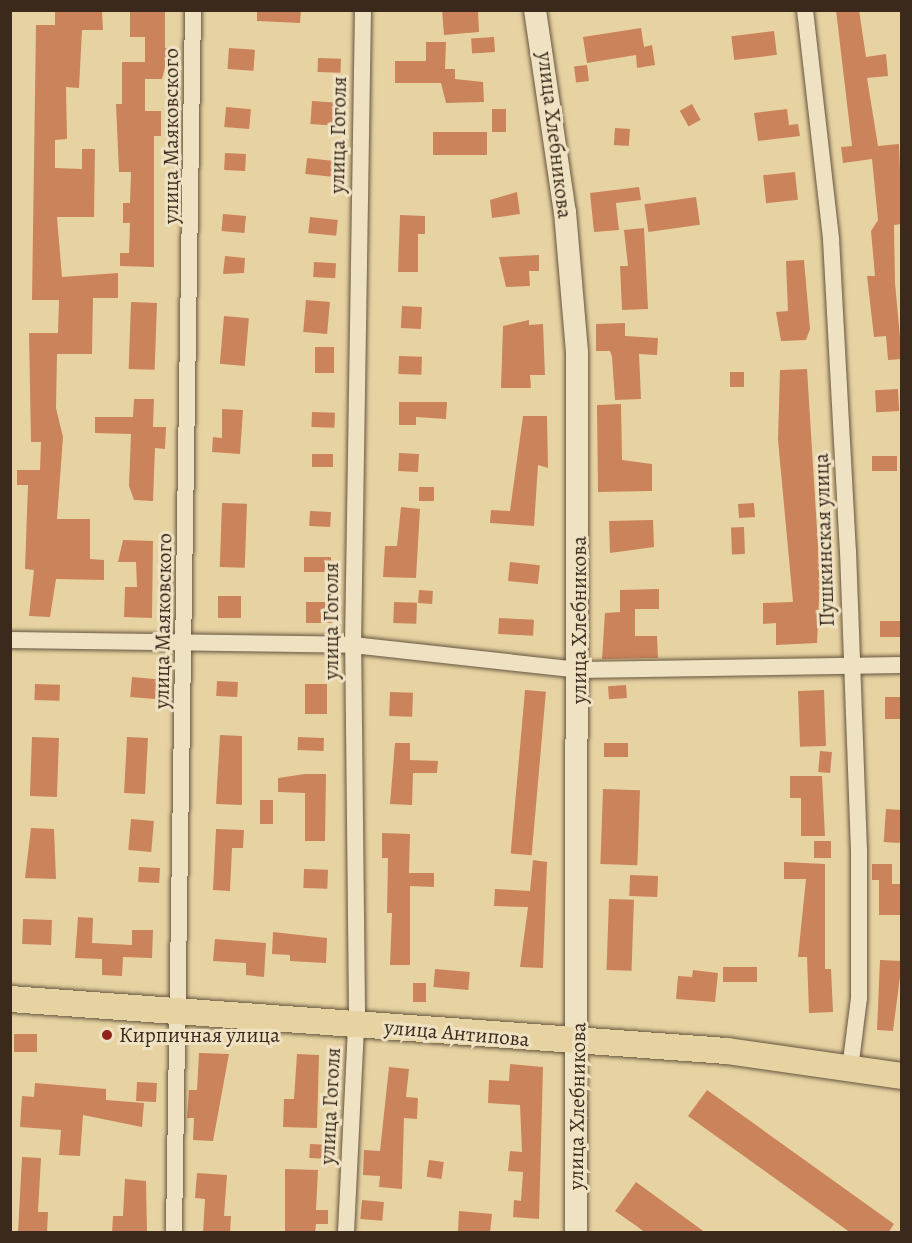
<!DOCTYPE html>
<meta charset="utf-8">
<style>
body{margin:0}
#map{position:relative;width:912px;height:1243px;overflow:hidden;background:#e7d3a2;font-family:Alegreya,serif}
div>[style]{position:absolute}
.building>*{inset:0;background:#cb835b;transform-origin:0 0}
.roads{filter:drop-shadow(0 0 2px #66543e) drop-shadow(0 0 2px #66543e)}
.street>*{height:16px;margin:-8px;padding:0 8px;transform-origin:8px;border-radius:8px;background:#efe2c3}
.secondary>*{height:22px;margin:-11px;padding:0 11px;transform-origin:11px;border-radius:11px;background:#efe2c3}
.primary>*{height:26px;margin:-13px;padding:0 13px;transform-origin:13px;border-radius:13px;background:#e7d3a2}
.dots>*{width:16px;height:16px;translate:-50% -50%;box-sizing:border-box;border:3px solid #efe2c3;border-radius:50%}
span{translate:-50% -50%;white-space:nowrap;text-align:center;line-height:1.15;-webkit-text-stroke:6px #efe2c3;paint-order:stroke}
.street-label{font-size:21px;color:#3b291c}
.poi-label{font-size:21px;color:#3b291c}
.left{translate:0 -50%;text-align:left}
.frame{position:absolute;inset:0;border:12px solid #3b291c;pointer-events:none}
</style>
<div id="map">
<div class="building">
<div style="clip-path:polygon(130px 10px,165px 10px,165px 48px,170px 48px,162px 79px,145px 79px,145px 111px,161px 111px,161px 136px,154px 136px,154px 267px,120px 266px,120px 253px,129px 253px,130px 223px,123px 223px,123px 203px,130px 203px,131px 172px,119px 172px,116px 104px,122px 104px,122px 62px,145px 62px,145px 37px,130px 37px)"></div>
<div style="clip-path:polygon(257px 10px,301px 10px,300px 23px,257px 21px)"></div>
<div style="clip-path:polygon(442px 10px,478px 10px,479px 32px,444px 35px)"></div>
<div style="clip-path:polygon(836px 10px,859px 10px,866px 57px,886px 54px,888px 76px,867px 78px,878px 146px,899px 144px,902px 224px,894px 225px,895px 283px,902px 359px,888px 360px,886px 336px,874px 337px,867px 276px,875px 276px,871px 231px,878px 220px,872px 159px,843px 163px,841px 147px,852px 146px)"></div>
<div style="clip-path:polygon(55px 11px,102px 11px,103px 30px,82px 30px,79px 88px,66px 87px,67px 139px,55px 140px,55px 168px,82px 169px,82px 149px,95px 149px,94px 217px,57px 217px,62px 277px,118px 273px,118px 298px,93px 298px,92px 354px,57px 354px,56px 408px,63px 437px,57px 519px,90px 519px,90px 559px,104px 560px,104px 580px,56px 579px,50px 617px,29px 616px,34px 570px,25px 569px,28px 485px,17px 485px,17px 470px,40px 470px,41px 442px,31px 442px,29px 333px,58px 333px,59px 300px,32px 300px,36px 25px,55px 25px)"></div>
<div style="clip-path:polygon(641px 28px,644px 47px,652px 45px,655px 65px,637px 68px,636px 55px,587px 63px,583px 37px)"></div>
<div style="left:774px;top:31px;width:24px;height:43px;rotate:83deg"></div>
<div style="left:494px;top:37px;width:15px;height:23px;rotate:86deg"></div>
<div style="clip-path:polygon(426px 42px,446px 42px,445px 69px,455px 69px,455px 79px,483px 82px,484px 102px,446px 103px,441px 83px,395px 83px,395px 61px,426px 61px)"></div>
<div style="left:229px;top:48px;width:26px;height:21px;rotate:4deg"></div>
<div style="left:318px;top:58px;width:23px;height:14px;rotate:2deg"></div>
<div style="left:587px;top:65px;width:16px;height:13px;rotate:83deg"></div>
<div style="left:312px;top:101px;width:26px;height:23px;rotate:4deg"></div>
<div style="left:692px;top:104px;width:18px;height:14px;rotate:61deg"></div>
<div style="left:226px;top:107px;width:25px;height:20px;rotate:5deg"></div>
<div style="left:506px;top:109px;width:23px;height:14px;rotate:90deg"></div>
<div style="clip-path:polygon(787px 109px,789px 125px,798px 124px,800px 136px,758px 141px,754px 113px)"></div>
<div style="left:615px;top:128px;width:15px;height:17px;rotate:4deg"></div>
<div style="left:487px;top:132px;width:23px;height:54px;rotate:90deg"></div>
<div style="left:225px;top:153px;width:21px;height:17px;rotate:3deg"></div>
<div style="left:307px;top:158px;width:30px;height:16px;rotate:6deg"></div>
<div style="left:795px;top:172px;width:28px;height:32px;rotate:84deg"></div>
<div style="clip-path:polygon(639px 187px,641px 200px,616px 203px,619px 230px,594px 232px,590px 193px)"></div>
<div style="clip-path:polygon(517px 192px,520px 214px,492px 218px,490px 200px)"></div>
<div style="left:696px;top:197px;width:28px;height:52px;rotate:82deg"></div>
<div style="left:223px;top:214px;width:23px;height:17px;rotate:5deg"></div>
<div style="clip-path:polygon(400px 215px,425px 216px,425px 234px,418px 234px,418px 272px,398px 272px)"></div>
<div style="left:310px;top:217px;width:28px;height:16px;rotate:6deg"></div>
<div style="clip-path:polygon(644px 228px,648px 309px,622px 310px,620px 266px,628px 266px,624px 230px)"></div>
<div style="clip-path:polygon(539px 255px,539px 271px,529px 271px,530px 286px,506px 287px,499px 257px)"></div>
<div style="clip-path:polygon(225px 256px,245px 258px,244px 273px,223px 274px)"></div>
<div style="clip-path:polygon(804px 260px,810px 329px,806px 340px,781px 341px,776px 312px,788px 311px,786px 261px)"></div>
<div style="left:314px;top:262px;width:22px;height:15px;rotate:3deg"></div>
<div style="left:306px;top:300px;width:24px;height:32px;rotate:5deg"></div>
<div style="left:131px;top:302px;width:26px;height:67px;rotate:2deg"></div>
<div style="left:402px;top:306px;width:20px;height:22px;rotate:3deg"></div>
<div style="left:224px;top:316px;width:25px;height:48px;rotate:5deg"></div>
<div style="clip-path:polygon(529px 320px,529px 325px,543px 324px,545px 375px,530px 375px,531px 388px,501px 388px,503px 326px)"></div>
<div style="clip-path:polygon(625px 323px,625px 336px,658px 338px,657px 355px,639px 354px,641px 399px,615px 400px,612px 357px,610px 351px,596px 351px,596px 324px)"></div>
<div style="left:315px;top:347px;width:19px;height:26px"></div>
<div style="left:399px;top:356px;width:23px;height:18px;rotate:2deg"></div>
<div style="clip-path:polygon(807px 369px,820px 578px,817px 643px,776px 645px,776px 623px,763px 624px,763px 603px,793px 602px,778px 440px,780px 370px)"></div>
<div style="left:730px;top:372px;width:14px;height:15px"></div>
<div style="left:898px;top:389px;width:22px;height:23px;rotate:87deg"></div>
<div style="clip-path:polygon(134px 399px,154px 399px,153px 427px,166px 427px,165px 449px,155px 448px,153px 501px,134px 500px,129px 486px,131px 434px,95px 433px,95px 417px,133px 417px)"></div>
<div style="clip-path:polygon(399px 402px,447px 402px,446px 419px,416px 417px,416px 425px,399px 425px)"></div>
<div style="clip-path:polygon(621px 404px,622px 460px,652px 464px,652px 491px,598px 492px,597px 405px)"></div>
<div style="clip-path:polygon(222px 409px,243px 410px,240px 454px,212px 452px,213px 437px,222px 438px)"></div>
<div style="left:312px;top:412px;width:23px;height:15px;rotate:2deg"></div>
<div style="clip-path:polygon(523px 416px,547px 416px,548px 468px,538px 465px,534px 526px,490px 523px,491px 510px,510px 511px)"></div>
<div style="left:399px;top:453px;width:20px;height:18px;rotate:3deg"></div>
<div style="left:312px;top:454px;width:21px;height:13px"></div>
<div style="left:897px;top:456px;width:15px;height:25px;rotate:90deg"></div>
<div style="left:434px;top:487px;width:14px;height:15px;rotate:90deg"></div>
<div style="left:222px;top:503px;width:25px;height:64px;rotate:2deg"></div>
<div style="left:754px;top:503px;width:14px;height:16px;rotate:86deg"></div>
<div style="clip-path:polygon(401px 507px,420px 509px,416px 578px,383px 577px,385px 546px,397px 546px)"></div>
<div style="left:310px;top:511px;width:21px;height:15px;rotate:3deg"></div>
<div style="clip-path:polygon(653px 520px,654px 547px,610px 553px,609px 521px)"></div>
<div style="left:744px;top:527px;width:27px;height:13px;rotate:88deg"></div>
<div style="clip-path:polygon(123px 540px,153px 541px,152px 618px,124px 617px,125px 587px,137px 587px,136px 562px,118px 562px)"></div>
<div style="left:304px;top:557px;width:27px;height:15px"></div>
<div style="left:510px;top:562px;width:30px;height:19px;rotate:6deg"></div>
<div style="clip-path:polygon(659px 589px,659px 609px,635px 609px,635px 636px,657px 636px,658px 658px,602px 659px,605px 613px,620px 612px,620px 590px)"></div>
<div style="left:419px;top:590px;width:14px;height:13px;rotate:4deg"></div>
<div style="left:218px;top:596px;width:23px;height:22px"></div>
<div style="left:306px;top:602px;width:26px;height:21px"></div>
<div style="left:394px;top:602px;width:23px;height:21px;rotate:2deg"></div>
<div style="left:499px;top:618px;width:35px;height:16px;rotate:3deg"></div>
<div style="left:902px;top:621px;width:16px;height:22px;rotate:90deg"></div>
<div style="left:132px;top:677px;width:25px;height:20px;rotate:5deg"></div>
<div style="left:217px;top:681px;width:21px;height:15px;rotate:3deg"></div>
<div style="left:35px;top:684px;width:25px;height:16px;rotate:2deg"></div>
<div style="left:305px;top:684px;width:22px;height:30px"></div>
<div style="left:626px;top:685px;width:13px;height:18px;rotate:86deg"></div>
<div style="left:525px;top:690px;width:21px;height:164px;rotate:5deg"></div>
<div style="left:824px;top:690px;width:56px;height:26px;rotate:88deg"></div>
<div style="left:390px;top:692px;width:23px;height:24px;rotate:2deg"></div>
<div style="left:885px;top:697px;width:17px;height:22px"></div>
<div style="clip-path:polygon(220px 735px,242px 736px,242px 805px,216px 804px)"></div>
<div style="left:32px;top:737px;width:27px;height:59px;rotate:2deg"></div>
<div style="left:127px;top:737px;width:21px;height:56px;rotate:3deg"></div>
<div style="left:298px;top:737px;width:26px;height:13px;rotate:2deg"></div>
<div style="clip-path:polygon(395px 743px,410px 743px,410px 760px,438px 761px,437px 773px,413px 773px,412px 805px,390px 804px)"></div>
<div style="left:604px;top:743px;width:24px;height:14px"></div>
<div style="left:820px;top:751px;width:12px;height:21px;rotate:5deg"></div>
<div style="clip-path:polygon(305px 774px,326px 774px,325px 841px,305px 841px,305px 793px,278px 792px,278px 778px)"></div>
<div style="clip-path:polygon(790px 776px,822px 776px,825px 836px,801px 836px,801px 798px,790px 798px)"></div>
<div style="left:603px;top:789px;width:37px;height:75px;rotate:2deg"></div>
<div style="left:260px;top:800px;width:13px;height:24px"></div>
<div style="left:886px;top:809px;width:16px;height:33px;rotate:4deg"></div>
<div style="left:131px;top:819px;width:23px;height:31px;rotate:5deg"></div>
<div style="clip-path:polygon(31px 828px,54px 829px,56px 879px,25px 878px)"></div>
<div style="clip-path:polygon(216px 829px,244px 830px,243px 848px,232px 848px,230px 891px,213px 890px)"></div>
<div style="clip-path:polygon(382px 833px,410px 834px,409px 873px,434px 873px,434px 887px,410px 886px,410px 965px,390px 965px,392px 913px,387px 913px,388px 858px,382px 858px)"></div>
<div style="left:814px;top:841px;width:17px;height:17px"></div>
<div style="clip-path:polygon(533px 860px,547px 862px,543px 968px,520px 967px,528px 907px,494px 906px,495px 889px,530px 891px)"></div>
<div style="clip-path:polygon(784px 862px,825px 864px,825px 969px,831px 969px,833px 1012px,809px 1013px,807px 957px,798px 957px,806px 879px,784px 879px)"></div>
<div style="clip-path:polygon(872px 864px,892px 864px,892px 884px,902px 884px,902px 915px,879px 915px,879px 880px,872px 880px)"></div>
<div style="left:139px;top:867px;width:21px;height:15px;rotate:3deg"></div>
<div style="left:304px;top:869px;width:24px;height:19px;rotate:2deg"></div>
<div style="left:630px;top:875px;width:28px;height:21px;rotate:2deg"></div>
<div style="left:609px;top:899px;width:25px;height:71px;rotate:2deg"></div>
<div style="clip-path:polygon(78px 917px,93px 918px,92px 943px,132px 945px,132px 930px,153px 930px,152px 958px,123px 957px,122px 976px,102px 975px,102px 959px,75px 958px)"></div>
<div style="left:23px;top:919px;width:29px;height:25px;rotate:2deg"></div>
<div style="clip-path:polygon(273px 932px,327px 938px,326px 963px,290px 961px,290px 955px,272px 954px)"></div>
<div style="clip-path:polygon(215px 939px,266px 943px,264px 977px,246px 975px,246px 963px,213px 961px)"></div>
<div style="clip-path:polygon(880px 960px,902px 961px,893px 1031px,877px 1030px)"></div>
<div style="left:757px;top:967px;width:15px;height:34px;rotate:90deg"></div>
<div style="left:435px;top:969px;width:35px;height:18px;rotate:5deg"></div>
<div style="clip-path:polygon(693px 970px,718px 973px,715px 1002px,676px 999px,678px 976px,692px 977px)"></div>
<div style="left:413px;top:983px;width:13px;height:19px"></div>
<div style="left:14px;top:1034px;width:23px;height:18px"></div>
<div style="clip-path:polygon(199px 1053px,229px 1054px,213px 1141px,193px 1140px,194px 1118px,187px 1118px,189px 1090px,197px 1090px)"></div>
<div style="clip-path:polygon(297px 1054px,319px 1055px,317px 1128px,283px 1127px,284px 1099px,294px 1099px)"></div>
<div style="clip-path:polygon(510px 1064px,543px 1067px,539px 1219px,513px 1217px,514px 1200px,521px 1201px,523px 1172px,508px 1171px,510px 1151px,522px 1152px,520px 1105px,488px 1103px,489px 1080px,509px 1081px)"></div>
<div style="clip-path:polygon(389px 1067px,409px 1069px,406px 1097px,418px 1098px,417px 1119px,404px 1118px,402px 1189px,379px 1187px,380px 1176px,363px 1175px,364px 1150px,380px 1151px)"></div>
<div style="left:137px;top:1082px;width:20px;height:19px;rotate:3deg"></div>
<div style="clip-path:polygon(35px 1083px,106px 1089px,106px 1100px,144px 1103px,142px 1127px,83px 1115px,80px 1156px,59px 1155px,61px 1130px,20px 1127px,22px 1096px,34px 1097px)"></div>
<div style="clip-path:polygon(707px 1090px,894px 1224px,888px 1233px,851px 1233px,688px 1116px)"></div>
<div style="left:310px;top:1144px;width:20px;height:14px;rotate:3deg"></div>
<div style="clip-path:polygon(22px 1157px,41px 1158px,38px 1212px,48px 1212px,47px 1233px,18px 1233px)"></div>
<div style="left:429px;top:1160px;width:15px;height:17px;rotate:8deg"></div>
<div style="clip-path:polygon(285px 1169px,318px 1170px,316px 1210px,328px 1210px,328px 1224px,316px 1224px,315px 1233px,285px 1233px)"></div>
<div style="clip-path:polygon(197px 1173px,227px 1175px,224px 1216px,231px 1216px,230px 1233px,203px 1233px,205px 1199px,195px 1198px)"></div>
<div style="clip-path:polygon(125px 1179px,146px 1181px,147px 1233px,112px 1233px,113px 1216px,123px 1216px)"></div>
<div style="clip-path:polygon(636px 1182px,706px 1233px,646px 1233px,635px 1225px,615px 1211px)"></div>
<div style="left:362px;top:1200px;width:22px;height:19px;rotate:5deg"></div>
<div style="clip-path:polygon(459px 1211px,492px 1214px,490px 1233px,458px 1233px)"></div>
</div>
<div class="roads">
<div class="street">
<div style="left:805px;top:10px;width:230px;rotate:83.5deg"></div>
<div style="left:831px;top:239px;width:312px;rotate:86.9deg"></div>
<div style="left:848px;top:551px;width:300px;rotate:87.9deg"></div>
<div style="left:859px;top:851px;width:147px;rotate:90deg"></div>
<div style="left:859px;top:998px;width:72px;rotate:97.2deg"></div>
<div style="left:10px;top:640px;width:343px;rotate:0.8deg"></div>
<div style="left:353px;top:645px;width:227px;rotate:6.3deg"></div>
<div style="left:579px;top:670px;width:323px;rotate:-0.9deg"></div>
<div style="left:174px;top:1232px;width:1222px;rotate:-89.11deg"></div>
<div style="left:346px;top:1232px;width:221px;rotate:-87.2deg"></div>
<div style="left:357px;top:1011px;width:366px;rotate:-90.6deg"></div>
<div style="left:353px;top:645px;width:635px;rotate:-89.1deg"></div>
</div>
<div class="secondary">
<div style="left:535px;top:10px;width:204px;rotate:81.6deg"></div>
<div style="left:565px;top:212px;width:142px;rotate:85.1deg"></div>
<div style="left:577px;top:353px;width:879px;rotate:90.07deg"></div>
</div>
<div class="primary">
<div style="left:10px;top:999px;width:719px;rotate:4.15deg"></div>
<div style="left:727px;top:1051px;width:177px;rotate:8.1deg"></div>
</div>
</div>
<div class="dots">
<div style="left:107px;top:1035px;background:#8f2418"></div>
</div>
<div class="street-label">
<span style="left:338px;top:135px;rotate:-89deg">улица Гоголя</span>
<span style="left:555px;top:135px;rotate:83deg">улица Хлебникова</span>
<span style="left:171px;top:136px;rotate:-90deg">улица Маяковского</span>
<span style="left:824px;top:540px;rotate:-92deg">Пушкинская улица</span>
<span style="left:579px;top:620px;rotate:-90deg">улица Хлебникова</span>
<span style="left:163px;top:621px;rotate:-89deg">улица Маяковского</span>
<span style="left:331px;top:621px;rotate:-90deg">улица Гоголя</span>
<span style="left:457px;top:1033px;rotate:5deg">улица Антипова</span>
<span style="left:330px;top:1106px;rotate:-87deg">улица Гоголя</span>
<span style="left:577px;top:1106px;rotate:-89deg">улица Хлебникова</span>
</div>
<div class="poi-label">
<span class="left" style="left:119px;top:1035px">Кирпичная улица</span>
</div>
<div class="frame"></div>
</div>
